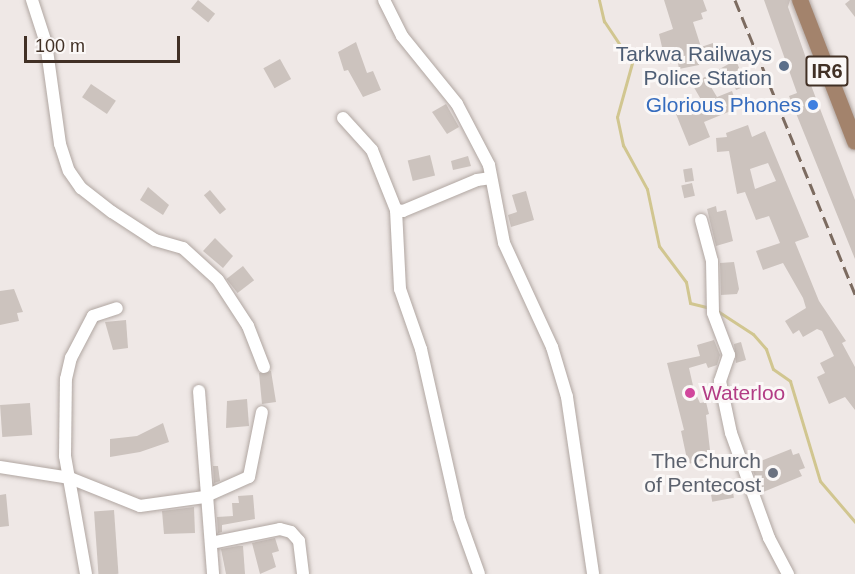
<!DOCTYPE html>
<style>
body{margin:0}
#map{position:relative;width:855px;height:574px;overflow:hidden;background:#efe8e6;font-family:Arial,sans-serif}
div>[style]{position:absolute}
.stream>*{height:3px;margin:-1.5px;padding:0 1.5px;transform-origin:1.5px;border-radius:1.5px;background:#d1c690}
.building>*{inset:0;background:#ccc3be;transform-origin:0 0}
.roads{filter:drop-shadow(0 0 2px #b0a6a1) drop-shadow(0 0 2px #b0a6a1)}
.minor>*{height:12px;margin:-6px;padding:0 6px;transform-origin:6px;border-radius:6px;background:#fff}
.primary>*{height:16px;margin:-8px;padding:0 8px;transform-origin:8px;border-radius:8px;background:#a3836c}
.rail>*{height:3px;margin-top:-1.5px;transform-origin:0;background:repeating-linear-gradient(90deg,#7c6b60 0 12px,transparent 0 18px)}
.dots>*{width:16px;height:16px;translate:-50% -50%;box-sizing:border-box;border:3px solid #fbf8f7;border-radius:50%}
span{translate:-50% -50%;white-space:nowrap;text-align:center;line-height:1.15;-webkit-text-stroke:6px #fbf8f7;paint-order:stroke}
.shield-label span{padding:2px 4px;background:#fbf8f7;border:2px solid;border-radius:4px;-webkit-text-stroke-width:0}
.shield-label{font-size:20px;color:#413025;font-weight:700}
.service-label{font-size:21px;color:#4e5e75}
.right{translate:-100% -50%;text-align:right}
.shop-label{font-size:21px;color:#366cbe}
.hotel-label{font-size:21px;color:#b23c85}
.left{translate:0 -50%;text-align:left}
.worship-label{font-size:21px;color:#5b616d}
.scale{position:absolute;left:24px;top:36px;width:156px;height:27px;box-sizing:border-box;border:3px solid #413025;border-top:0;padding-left:8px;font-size:18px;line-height:21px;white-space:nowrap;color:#413025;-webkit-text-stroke:4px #fbf8f7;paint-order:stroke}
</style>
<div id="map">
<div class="stream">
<div style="left:599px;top:0;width:22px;rotate:77deg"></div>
<div style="left:604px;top:21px;width:50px;rotate:56.3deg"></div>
<div style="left:632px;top:63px;width:56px;rotate:105.5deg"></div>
<div style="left:617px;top:117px;width:29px;rotate:78deg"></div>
<div style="left:623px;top:145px;width:50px;rotate:61.4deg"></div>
<div style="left:647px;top:189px;width:58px;rotate:78.1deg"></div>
<div style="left:659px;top:246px;width:45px;rotate:53.1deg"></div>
<div style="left:686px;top:282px;width:21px;rotate:79deg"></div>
<div style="left:690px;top:303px;width:21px;rotate:14deg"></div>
<div style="left:716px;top:310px;width:44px;rotate:33deg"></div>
<div style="left:753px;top:334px;width:20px;rotate:49deg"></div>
<div style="left:766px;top:349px;width:21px;rotate:71deg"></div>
<div style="left:773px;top:369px;width:21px;rotate:35deg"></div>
<div style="left:790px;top:381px;width:104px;rotate:73.3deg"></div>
<div style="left:820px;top:481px;width:54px;rotate:49.5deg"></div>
</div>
<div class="building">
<div style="left:198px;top:0;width:22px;height:11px;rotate:39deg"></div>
<div style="clip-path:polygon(664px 0,703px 0,707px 11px,701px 13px,703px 19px,693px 22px,701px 47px,713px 43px,716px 51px,698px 58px,699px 65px,679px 69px,677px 58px,665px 60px,659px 34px,673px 29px)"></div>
<div style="clip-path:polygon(764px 0,790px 0,788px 7px,813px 78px,809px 80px,855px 200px,855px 259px,789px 96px,797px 93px)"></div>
<div style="clip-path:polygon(850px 0,855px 0,855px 17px,845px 4px)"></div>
<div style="clip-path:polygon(356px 42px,367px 73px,373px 71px,381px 90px,363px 97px,348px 70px,344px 71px,338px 52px)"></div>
<div style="left:280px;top:59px;width:23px;height:19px;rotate:61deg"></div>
<div style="clip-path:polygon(736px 60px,746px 86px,736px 90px,730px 75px,708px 82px,717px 97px,732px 91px,738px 108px,704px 122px,710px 137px,689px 146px,676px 114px,703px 103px,692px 84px)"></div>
<div style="left:91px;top:84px;width:30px;height:16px;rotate:34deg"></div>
<div style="clip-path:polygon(446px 104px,459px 127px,447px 134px,432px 112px)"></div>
<div style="clip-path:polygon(evenodd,748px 125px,752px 137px,765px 131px,809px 237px,795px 242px,819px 301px,846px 341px,842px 343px,855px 367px,855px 410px,845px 397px,829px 404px,817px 377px,825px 373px,820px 363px,834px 356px,822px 331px,817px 329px,803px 337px,799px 330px,793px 334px,785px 321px,806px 308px,803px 298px,783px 263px,763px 270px,756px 251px,780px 243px,769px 216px,756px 220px,745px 192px,737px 194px,729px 151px,717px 152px,716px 138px,727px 137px,726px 133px,748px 125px,768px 163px,776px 181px,755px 189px,750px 169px,768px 163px)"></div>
<div style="left:430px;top:155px;width:21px;height:23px;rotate:76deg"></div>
<div style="clip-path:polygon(468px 156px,471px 166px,453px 170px,451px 161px)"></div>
<div style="left:692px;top:168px;width:13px;height:9px;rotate:81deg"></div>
<div style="left:692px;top:183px;width:13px;height:11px;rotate:77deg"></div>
<div style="clip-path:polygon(148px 187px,169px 205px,163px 215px,140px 200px)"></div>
<div style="left:210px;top:190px;width:25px;height:8px;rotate:50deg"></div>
<div style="clip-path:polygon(526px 191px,534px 220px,511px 227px,508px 215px,517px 212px,512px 195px)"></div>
<div style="clip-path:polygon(716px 206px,717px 212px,726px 210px,733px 241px,716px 246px,707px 209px)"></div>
<div style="clip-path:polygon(215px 238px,233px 256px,223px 268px,203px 251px)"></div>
<div style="clip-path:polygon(734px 262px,739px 289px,737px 294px,721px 295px,720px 263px)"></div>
<div style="left:243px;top:266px;width:18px;height:21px;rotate:52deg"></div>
<div style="clip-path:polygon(14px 289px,23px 312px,17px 313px,19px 321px,0 325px,0 291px)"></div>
<div style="clip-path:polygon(126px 320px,128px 348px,113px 350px,105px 322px)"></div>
<div style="clip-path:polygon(714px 340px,720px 355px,717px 365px,708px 368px,706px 363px,689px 368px,694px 390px,700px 403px,706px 402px,709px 414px,706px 415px,711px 459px,688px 464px,681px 431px,684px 430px,667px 363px,700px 356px,697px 345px)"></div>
<div style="clip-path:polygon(741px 342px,746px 360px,736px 363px,734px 344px)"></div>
<div style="clip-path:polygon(271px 371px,276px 402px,262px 404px,259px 373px)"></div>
<div style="clip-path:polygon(247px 399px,249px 426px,226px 428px,227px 401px)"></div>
<div style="left:30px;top:403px;width:32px;height:30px;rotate:86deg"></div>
<div style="clip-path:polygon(163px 423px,169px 442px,140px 452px,110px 457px,110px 439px,137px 436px)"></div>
<div style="clip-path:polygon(791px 449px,793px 455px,799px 453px,805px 468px,799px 470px,802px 476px,761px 493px,751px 465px)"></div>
<div style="clip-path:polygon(213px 466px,218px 466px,220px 481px,214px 483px)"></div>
<div style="left:732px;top:487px;width:11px;height:22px;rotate:80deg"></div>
<div style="clip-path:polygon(6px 494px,9px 526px,0 527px,0 495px)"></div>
<div style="clip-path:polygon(253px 495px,255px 519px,222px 525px,222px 532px,218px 533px,217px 517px,233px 516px,232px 503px,239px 503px,238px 496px)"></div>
<div style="clip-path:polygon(194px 507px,195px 533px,164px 534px,162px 511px)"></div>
<div style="left:114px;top:510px;width:64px;height:20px;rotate:86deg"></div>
<div style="clip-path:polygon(275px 538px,279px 551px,272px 553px,276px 567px,260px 574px,252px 543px)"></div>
<div style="clip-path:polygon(238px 546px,243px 546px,245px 574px,226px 574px,221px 549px)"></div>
</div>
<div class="roads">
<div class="minor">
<div style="left:32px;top:0;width:45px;rotate:72deg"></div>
<div style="left:46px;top:43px;width:102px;rotate:82.1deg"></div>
<div style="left:60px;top:144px;width:28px;rotate:72deg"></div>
<div style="left:69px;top:171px;width:21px;rotate:55deg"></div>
<div style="left:81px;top:188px;width:39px;rotate:38deg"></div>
<div style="left:112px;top:212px;width:51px;rotate:33.1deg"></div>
<div style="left:155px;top:240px;width:29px;rotate:16deg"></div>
<div style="left:183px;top:248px;width:47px;rotate:42.4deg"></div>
<div style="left:218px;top:280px;width:55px;rotate:56.9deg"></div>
<div style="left:248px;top:326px;width:44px;rotate:68.7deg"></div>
<div style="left:384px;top:0;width:40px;rotate:63.4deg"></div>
<div style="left:402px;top:36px;width:87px;rotate:51deg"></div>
<div style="left:457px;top:104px;width:69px;rotate:62.3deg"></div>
<div style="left:489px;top:165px;width:79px;rotate:79.1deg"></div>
<div style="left:504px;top:243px;width:115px;rotate:65.2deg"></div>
<div style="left:552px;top:347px;width:52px;rotate:73.3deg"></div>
<div style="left:567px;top:397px;width:179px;rotate:81.6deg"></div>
<div style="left:343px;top:118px;width:43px;rotate:47.8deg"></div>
<div style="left:372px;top:150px;width:65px;rotate:68.2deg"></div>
<div style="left:396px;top:210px;width:7px;rotate:8deg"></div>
<div style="left:403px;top:211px;width:80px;rotate:-22.7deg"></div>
<div style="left:477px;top:180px;width:14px;rotate:-8deg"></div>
<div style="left:396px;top:210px;width:79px;rotate:87.1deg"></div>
<div style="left:400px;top:289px;width:64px;rotate:70.7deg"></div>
<div style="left:421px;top:349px;width:173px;rotate:77.3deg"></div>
<div style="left:459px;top:518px;width:59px;rotate:70.3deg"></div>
<div style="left:701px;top:220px;width:42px;rotate:75deg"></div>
<div style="left:712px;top:261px;width:52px;rotate:88.9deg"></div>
<div style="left:713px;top:313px;width:45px;rotate:69.1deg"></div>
<div style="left:729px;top:355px;width:28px;rotate:109deg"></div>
<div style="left:720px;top:381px;width:53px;rotate:78.1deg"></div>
<div style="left:731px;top:433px;width:112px;rotate:70.1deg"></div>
<div style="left:769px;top:538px;width:41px;rotate:62.2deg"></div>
<div style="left:199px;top:391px;width:184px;rotate:85.6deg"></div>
<div style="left:0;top:467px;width:71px;rotate:8.9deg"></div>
<div style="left:70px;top:478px;width:75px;rotate:21.8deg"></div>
<div style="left:140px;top:506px;width:65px;rotate:-8deg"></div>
<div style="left:204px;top:497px;width:49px;rotate:-24deg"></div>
<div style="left:249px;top:477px;width:66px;rotate:-78.7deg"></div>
<div style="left:211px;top:543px;width:70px;rotate:-11.5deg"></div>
<div style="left:280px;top:529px;width:11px;rotate:15deg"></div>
<div style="left:291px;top:532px;width:12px;rotate:48deg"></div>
<div style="left:299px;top:541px;width:33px;rotate:83deg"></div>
<div style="left:86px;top:574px;width:120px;rotate:-100.1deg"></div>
<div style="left:65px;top:456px;width:77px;rotate:-89.3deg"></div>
<div style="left:66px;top:379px;width:22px;rotate:-77deg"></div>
<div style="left:71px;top:358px;width:47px;rotate:-62.4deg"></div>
<div style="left:93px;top:316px;width:25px;rotate:-18deg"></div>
</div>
<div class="primary">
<div style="left:800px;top:0;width:152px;rotate:68.8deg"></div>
</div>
</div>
<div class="rail">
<div style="left:735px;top:0;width:318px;rotate:67.8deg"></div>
</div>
<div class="dots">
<div style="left:784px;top:66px;background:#5c6f8a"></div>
<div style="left:813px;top:105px;background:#3f7fe0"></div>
<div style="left:690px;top:393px;background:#d1479c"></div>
<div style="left:773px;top:473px;background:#6b7280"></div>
</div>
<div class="shield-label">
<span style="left:827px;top:71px">IR6</span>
</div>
<div class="service-label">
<span class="right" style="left:772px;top:66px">Tarkwa Railways<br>Police Station</span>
</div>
<div class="shop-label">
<span class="right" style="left:801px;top:105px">Glorious Phones</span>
</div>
<div class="hotel-label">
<span class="left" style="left:702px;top:393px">Waterloo</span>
</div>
<div class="worship-label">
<span class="right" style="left:761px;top:473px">The Church<br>of Pentecost</span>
</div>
<div class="scale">100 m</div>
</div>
